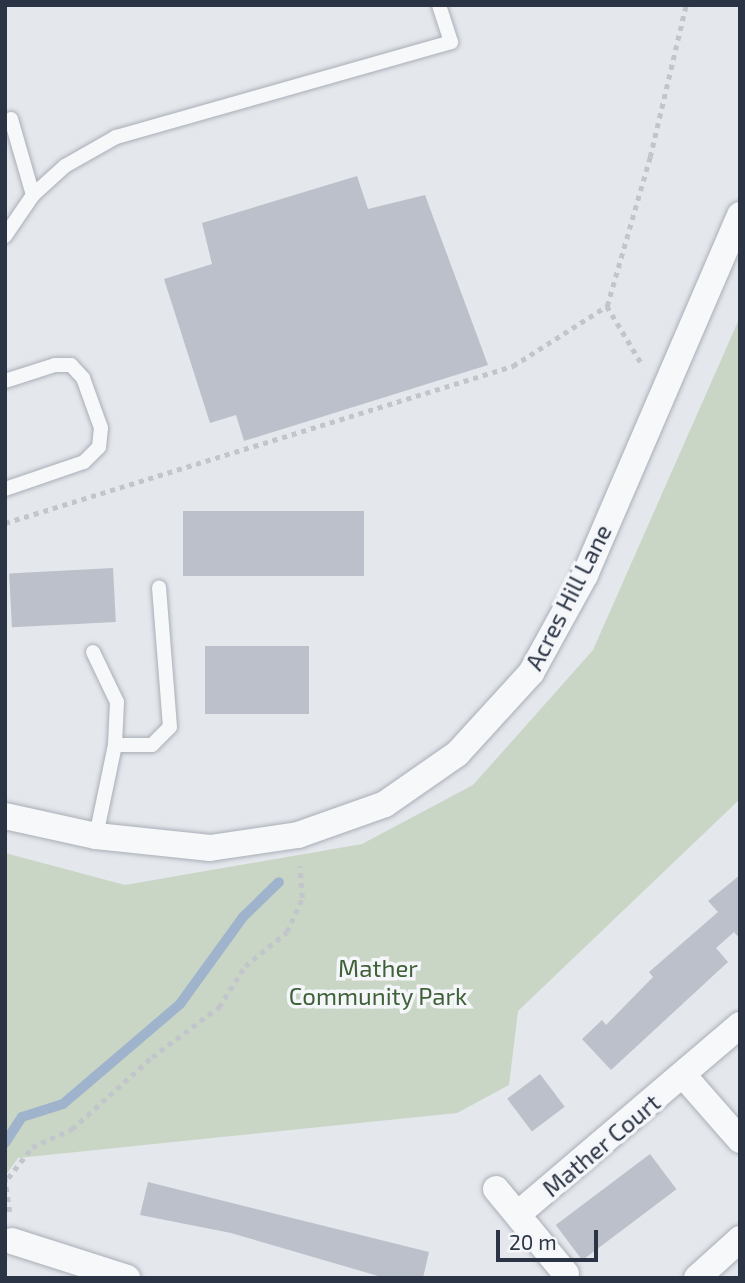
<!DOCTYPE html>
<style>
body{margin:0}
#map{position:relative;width:745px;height:1283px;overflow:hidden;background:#e4e7ec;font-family:"Exo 2",sans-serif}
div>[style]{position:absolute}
.green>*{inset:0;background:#c9d6c5}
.stream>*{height:10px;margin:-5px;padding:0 5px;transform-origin:5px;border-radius:5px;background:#9fb4cc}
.building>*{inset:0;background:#bbc0ca;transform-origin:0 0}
.path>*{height:4.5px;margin-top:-2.25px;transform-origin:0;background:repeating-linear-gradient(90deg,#c2c5cb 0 5px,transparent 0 10px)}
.roads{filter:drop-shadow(0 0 2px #a9aeb7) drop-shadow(0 0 2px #a9aeb7)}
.lane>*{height:14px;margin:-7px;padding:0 7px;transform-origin:7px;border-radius:7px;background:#f7f8fa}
.street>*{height:26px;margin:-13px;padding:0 13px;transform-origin:13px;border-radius:13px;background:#f7f8fa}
span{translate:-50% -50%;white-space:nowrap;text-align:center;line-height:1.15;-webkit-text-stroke:7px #f4f6f9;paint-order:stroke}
.street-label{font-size:24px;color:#2b3445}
.park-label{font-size:24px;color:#3f6138}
.frame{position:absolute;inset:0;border:7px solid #2b3445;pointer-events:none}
.scale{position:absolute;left:496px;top:1230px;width:102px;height:32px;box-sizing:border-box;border:4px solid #2b3445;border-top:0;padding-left:9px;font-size:21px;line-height:24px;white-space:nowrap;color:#2b3445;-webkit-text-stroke:5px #f4f6f9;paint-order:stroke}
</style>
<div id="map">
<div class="green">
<div style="clip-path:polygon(740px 317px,740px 799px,518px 1011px,509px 1085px,457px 1113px,18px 1158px,5px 1176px,5px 853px,125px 885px,362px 844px,473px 785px,593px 650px)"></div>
</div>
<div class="stream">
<div style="left:5px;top:1143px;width:31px;rotate:-57deg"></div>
<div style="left:22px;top:1117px;width:43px;rotate:-17.6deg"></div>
<div style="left:63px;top:1104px;width:154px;rotate:-40.5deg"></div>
<div style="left:180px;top:1004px;width:107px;rotate:-54.1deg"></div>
<div style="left:243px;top:917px;width:50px;rotate:-44.2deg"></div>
</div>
<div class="building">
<div style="clip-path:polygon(357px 176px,368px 209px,425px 195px,488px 365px,244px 441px,236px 415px,210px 423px,164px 279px,212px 264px,202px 223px)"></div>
<div style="left:183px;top:511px;width:181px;height:65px"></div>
<div style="left:113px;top:568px;width:54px;height:104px;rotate:87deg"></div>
<div style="left:205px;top:646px;width:104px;height:68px"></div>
<div style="clip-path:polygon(740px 875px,740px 939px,734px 932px,716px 948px,728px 962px,611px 1070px,582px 1039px,602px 1020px,606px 1025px,653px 977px,649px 972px,718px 912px,708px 901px)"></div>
<div style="left:540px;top:1074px;width:41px;height:41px;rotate:53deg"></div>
<div style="left:650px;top:1154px;width:44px;height:118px;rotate:53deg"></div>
<div style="clip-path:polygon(148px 1182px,429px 1252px,423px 1278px,385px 1278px,231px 1233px,140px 1215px)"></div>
</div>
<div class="path">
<div style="left:607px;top:306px;width:155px;rotate:-73.9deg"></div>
<div style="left:650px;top:157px;width:156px;rotate:-76.7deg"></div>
<div style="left:5px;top:523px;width:532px;rotate:-17.17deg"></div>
<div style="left:513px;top:366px;width:112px;rotate:-32.6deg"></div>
<div style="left:607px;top:306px;width:70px;rotate:59deg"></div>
<div style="left:5px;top:1177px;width:35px;rotate:82deg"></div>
<div style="left:8px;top:1178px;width:39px;rotate:-52deg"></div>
<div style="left:32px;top:1147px;width:44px;rotate:-24.2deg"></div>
<div style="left:72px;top:1129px;width:108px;rotate:-42deg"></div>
<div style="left:152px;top:1057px;width:84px;rotate:-36.7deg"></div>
<div style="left:219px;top:1007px;width:49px;rotate:-57.6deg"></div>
<div style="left:245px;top:966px;width:54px;rotate:-39deg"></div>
<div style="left:287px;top:932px;width:37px;rotate:-66deg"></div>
<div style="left:302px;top:898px;width:32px;rotate:-94deg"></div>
</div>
<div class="roads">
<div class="lane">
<div style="left:11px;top:119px;width:79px;rotate:73.9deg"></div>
<div style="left:5px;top:236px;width:50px;rotate:-55.7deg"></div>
<div style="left:33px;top:195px;width:43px;rotate:-42.2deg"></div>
<div style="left:65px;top:166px;width:59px;rotate:-29.6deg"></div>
<div style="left:116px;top:137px;width:348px;rotate:-15.8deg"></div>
<div style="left:451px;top:42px;width:39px;rotate:-108deg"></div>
<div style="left:5px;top:381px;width:52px;rotate:-17.7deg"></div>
<div style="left:55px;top:365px;width:16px"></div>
<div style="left:71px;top:365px;width:18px;rotate:47deg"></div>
<div style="left:83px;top:378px;width:53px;rotate:70.2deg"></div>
<div style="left:101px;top:428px;width:19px;rotate:96deg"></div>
<div style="left:99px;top:447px;width:21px;rotate:135deg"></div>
<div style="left:84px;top:462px;width:83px;rotate:161.1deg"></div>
<div style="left:93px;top:652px;width:55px;rotate:64.4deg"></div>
<div style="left:117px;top:702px;width:43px;rotate:92.7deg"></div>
<div style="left:115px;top:745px;width:93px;rotate:101.8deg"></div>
<div style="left:115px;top:745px;width:37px"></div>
<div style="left:152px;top:745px;width:25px;rotate:-45deg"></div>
<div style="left:170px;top:727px;width:140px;rotate:-94.5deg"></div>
</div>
<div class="street">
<div style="left:5px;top:816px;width:93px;rotate:12.4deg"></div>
<div style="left:96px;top:836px;width:115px;rotate:6deg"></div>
<div style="left:210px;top:848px;width:89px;rotate:-8.4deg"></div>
<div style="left:298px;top:835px;width:92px;rotate:-19.6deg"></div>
<div style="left:385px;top:804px;width:88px;rotate:-34.8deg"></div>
<div style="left:457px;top:754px;width:110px;rotate:-47.6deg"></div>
<div style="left:531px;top:673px;width:112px;rotate:-61.1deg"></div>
<div style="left:585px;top:575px;width:392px;rotate:-66.7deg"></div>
<div style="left:684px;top:1076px;width:85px;rotate:48.8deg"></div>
<div style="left:496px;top:1189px;width:110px;rotate:50.5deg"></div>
<div style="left:518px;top:1214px;width:292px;rotate:-40.4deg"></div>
<div style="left:12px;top:1241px;width:121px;rotate:17.8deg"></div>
<div style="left:697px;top:1278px;width:58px;rotate:-42.2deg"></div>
</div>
</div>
<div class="street-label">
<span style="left:568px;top:597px;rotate:-63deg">Acres Hill Lane</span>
<span style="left:601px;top:1145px;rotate:-40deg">Mather Court</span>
</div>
<div class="park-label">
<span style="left:378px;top:982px">Mather<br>Community Park</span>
</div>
<div class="frame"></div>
<div class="scale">20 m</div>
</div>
